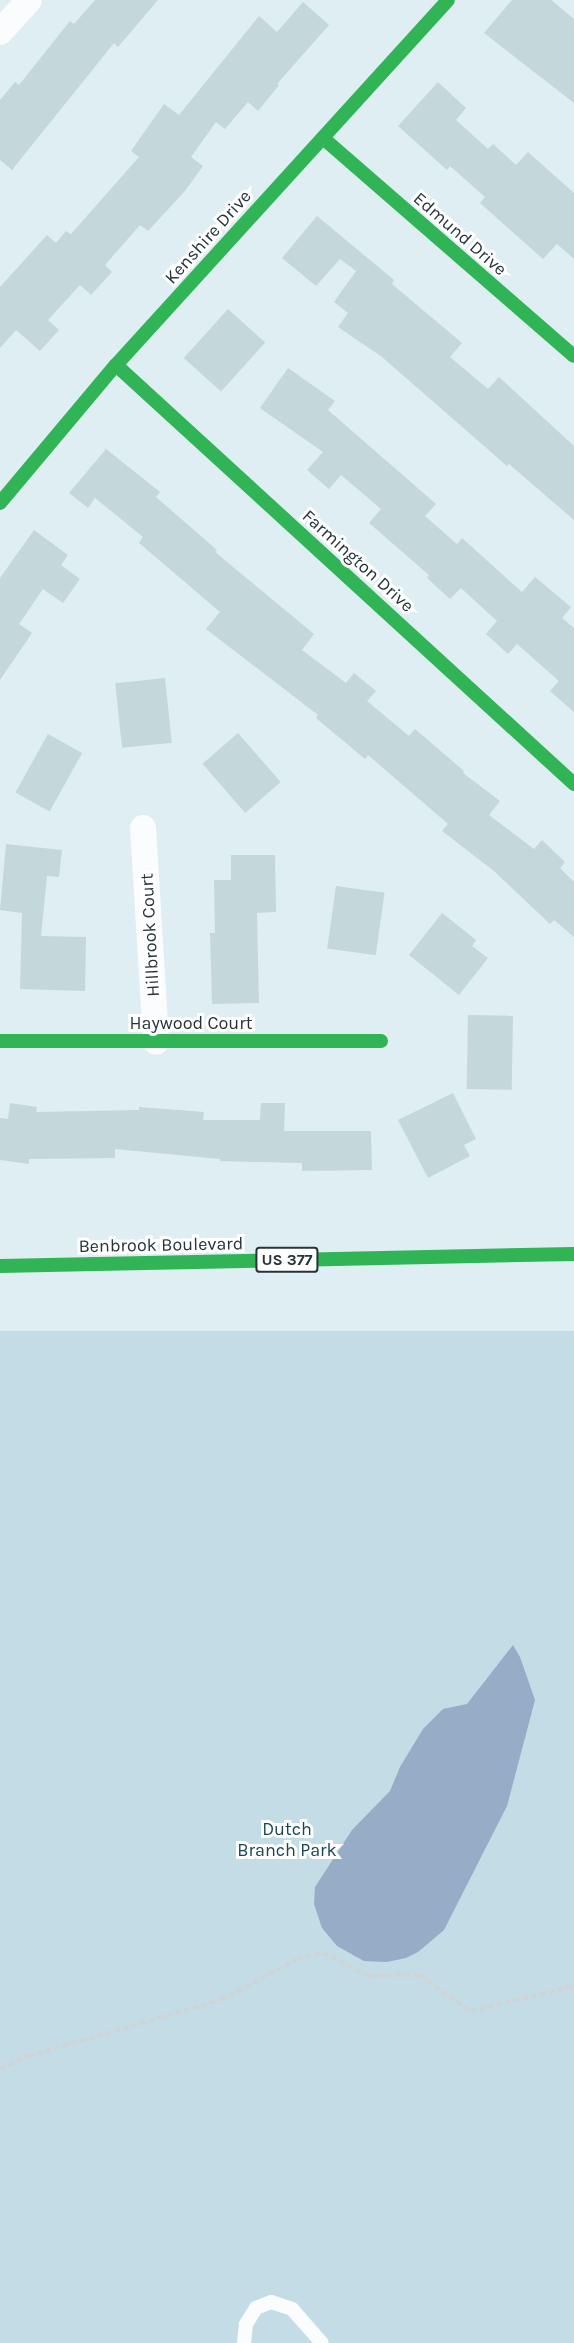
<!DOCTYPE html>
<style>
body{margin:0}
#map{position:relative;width:574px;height:2343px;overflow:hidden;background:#deeef3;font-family:Karla,sans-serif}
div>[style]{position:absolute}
.green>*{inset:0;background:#c4dce5;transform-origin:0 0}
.water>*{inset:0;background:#97acc6}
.building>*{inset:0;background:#c4d7da;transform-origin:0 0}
.path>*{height:4px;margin-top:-2px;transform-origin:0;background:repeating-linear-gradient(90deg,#d0d4d6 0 6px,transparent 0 9px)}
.lane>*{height:14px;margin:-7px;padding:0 7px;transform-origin:7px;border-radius:7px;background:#fafcfd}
.street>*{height:26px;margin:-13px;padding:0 13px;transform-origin:13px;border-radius:13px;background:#fafcfd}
.fast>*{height:14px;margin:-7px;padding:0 7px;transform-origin:7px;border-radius:7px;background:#30b455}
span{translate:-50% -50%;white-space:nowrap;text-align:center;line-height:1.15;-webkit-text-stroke:6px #fff;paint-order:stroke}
.shield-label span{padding:2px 4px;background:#fff;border:2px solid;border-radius:4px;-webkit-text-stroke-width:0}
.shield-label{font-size:16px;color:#263439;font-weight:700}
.street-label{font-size:18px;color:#263439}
.park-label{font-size:18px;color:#194653}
</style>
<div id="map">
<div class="green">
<div style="left:574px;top:1331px;width:1012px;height:574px;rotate:90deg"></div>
</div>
<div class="water">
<div style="clip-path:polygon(513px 1645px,520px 1657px,535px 1700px,507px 1806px,444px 1930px,418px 1952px,406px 1958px,387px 1962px,364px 1961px,337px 1946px,322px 1928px,314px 1904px,315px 1887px,352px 1830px,390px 1791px,400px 1767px,423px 1729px,443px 1709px,467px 1704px)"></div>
</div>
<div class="building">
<div style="clip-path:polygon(95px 0,158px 0,118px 47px,114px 43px,12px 170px,0 160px,0 100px,15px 82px,19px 85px,70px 21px,74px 24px)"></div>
<div style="clip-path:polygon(512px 0,551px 0,574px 19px,574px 103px,484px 33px)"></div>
<div style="clip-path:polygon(303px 2px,329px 25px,277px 84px,279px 85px,258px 111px,248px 102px,225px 129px,216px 122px,191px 157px,203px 166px,185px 191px,148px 231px,140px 225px,105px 265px,112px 272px,91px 295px,80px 285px,48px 320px,59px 330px,40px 351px,16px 330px,0 348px,0 287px,47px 235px,56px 243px,66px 231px,71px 234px,139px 157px,131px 151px,164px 104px,179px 115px,259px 16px,277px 32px)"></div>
<div style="clip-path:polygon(438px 82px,466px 108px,456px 120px,488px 149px,493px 144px,516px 165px,528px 152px,574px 193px,574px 259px,557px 244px,543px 259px,480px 203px,485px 197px,450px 166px,447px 170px,398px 126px)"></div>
<div style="clip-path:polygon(317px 216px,394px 280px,392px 284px,462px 343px,450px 357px,488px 389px,499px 377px,574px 446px,574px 520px,509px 464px,507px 466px,382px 357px,338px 327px,348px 313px,334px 302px,356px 271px,340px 259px,316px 286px,282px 258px)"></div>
<div style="left:228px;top:309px;width:50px;height:66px;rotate:42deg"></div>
<div style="clip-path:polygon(288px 368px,335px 401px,328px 410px,436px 504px,425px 516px,457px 544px,462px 538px,522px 592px,535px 577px,571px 607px,562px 618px,574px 628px,574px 712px,550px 691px,559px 681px,517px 644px,508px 654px,486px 634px,497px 621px,461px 588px,450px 599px,427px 578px,429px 575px,369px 523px,381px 509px,341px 475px,329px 489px,307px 470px,323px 452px,260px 408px)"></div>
<div style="clip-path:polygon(106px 449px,160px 492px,156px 497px,217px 550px,215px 552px,314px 634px,302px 650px,346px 683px,354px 673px,376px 691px,367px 701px,409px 736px,415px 729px,464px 771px,463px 773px,500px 801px,489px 815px,534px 849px,542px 840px,565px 862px,560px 868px,574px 882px,574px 937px,554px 920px,550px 924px,494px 871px,442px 831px,448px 824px,368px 755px,365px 759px,316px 718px,318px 715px,206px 629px,220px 612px,139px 543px,143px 537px,95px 498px,88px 508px,69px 493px)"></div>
<div style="clip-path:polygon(34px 530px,68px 555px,61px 565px,80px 579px,63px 603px,43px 589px,19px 624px,32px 633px,0 680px,0 578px)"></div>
<div style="left:165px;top:678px;width:65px;height:50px;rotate:84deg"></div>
<div style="left:238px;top:733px;width:65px;height:47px;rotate:49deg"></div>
<div style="left:48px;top:734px;width:39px;height:67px;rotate:29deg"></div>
<div style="clip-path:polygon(6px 844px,62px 850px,59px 877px,47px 876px,41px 936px,86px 937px,85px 991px,20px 989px,22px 913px,0 910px)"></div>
<div style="clip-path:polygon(231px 855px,275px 855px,276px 912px,257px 913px,259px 1003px,212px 1004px,210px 933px,215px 933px,214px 880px,231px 880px)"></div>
<div style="left:336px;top:886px;width:49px;height:63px;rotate:8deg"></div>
<div style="clip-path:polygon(442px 913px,476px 940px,472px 946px,488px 958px,459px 995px,409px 955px)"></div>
<div style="left:468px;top:1015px;width:45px;height:74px;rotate:1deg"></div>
<div style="clip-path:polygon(453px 1093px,476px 1139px,464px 1145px,470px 1156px,428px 1178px,398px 1120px)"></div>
<div style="clip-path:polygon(10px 1103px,37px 1107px,36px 1112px,139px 1110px,139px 1107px,204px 1112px,203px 1120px,260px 1120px,261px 1103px,285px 1103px,284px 1131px,371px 1131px,372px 1170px,302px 1171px,302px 1163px,220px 1161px,220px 1159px,115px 1149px,115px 1158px,29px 1159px,29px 1164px,0 1160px,0 1118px,8px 1119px)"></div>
</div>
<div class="path">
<div style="left:0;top:2069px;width:31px;rotate:-25deg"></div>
<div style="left:28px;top:2056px;width:201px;rotate:-16.2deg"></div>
<div style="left:221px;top:2000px;width:86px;rotate:-28.3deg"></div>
<div style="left:297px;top:1959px;width:27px;rotate:-13deg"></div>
<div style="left:323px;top:1953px;width:51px;rotate:27.1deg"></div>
<div style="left:368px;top:1976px;width:52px;rotate:-1.1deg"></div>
<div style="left:420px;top:1975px;width:62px;rotate:35.8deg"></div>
<div style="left:470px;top:2011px;width:103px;rotate:-13.5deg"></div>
<div style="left:570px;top:1987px;width:5px;rotate:37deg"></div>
</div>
<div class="lane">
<div style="left:244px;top:2343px;width:19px;rotate:-84deg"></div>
<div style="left:246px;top:2324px;width:19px;rotate:-58deg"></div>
<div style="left:256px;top:2308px;width:16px;rotate:-22deg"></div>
<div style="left:271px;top:2302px;width:22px;rotate:18deg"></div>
<div style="left:292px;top:2309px;width:45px;rotate:48.6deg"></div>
</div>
<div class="street">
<div style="left:0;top:32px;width:43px;rotate:-47.8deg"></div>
<div style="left:143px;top:828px;width:214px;rotate:86.5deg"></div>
</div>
<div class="fast">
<div style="left:323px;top:138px;width:332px;rotate:41deg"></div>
<div style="left:116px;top:365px;width:621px;rotate:42.45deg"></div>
<div style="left:0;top:503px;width:180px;rotate:-50deg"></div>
<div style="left:116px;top:365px;width:493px;rotate:-47.7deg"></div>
<div style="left:0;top:1041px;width:381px"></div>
<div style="left:0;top:1266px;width:574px;rotate:-1.2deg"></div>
</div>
<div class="shield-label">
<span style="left:287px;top:1260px">US 377</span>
</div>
<div class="street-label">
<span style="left:460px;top:234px;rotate:41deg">Edmund Drive</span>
<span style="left:208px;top:237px;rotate:-48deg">Kenshire Drive</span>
<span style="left:358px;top:561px;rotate:42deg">Farmington Drive</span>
<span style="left:150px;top:935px;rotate:-93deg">Hillbrook Court</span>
<span style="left:191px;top:1023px">Haywood Court</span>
<span style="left:161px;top:1245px;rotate:-1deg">Benbrook Boulevard</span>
</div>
<div class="park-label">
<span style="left:287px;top:1840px">Dutch<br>Branch Park</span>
</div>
</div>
